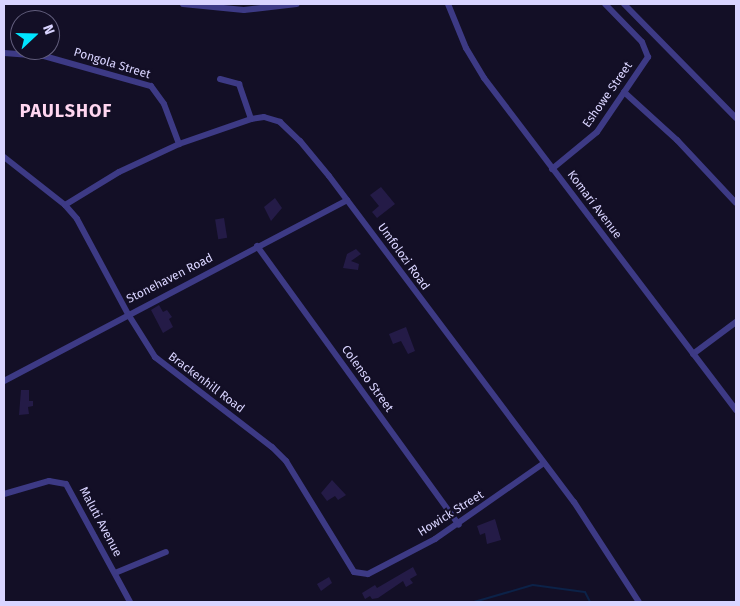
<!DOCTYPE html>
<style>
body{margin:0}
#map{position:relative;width:740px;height:606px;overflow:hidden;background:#130f26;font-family:"Fira Sans",sans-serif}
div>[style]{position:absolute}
.stream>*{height:2px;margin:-1px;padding:0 1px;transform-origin:1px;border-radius:1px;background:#0c2248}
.building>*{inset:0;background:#241b47;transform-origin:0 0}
.street>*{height:6px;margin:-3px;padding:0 3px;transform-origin:3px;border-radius:3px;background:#3d3a85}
span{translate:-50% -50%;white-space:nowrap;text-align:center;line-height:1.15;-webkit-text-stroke:4px #130f26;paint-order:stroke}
.street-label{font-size:12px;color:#d9d4ff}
.district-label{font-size:18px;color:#ffd6f0;font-weight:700;letter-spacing:1px}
.frame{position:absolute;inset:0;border:5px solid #d9d4ff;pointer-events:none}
.north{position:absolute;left:10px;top:10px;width:50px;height:50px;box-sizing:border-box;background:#130f26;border:1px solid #625e7d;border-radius:50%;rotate:69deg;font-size:14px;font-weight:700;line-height:20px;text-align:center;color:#d9d4ff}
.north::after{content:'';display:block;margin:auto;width:18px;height:22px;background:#00e5ff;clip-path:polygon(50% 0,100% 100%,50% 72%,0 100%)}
</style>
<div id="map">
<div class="stream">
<div style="left:474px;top:602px;width:61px;rotate:-16.1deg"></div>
<div style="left:533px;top:585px;width:52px;rotate:7.7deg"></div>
<div style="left:585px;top:592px;width:11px;rotate:63deg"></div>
</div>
<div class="building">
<div style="clip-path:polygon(381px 187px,395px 204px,377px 218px,372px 212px,379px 206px,370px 195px)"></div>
<div style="clip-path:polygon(275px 198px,282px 208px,271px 221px,264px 207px)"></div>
<div style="left:224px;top:218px;width:20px;height:9px;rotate:81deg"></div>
<div style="clip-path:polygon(356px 249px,361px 254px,351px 261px,359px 264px,358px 270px,343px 268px,347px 254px)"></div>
<div style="clip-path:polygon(159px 305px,163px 312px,167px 310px,172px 317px,169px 319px,173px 327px,163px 333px,151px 310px)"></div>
<div style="clip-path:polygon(406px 327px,415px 351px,408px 354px,401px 341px,393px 344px,389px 334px)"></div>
<div style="clip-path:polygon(21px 390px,29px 390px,29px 401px,33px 401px,33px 406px,28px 407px,29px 414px,19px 415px)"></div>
<div style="clip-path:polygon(332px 480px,346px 495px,338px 500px,335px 496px,327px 501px,321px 493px)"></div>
<div style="clip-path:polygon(495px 519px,501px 540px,487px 544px,485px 533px,480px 535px,477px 526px)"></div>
<div style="clip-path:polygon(413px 567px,417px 575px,410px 579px,413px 583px,406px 587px,403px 581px,378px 598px,372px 599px,370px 596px,365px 599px,362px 593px,375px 585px,377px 588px)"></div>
<div style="clip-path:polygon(329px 577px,332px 583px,321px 591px,317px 584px)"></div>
</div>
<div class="street">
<div style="left:183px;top:4px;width:61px;rotate:5.6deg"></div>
<div style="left:244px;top:10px;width:53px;rotate:-6.5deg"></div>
<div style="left:448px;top:4px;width:48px;rotate:67.8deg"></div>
<div style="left:466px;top:48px;width:35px;rotate:59deg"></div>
<div style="left:484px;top:78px;width:417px;rotate:52.8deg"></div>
<div style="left:624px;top:4px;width:160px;rotate:45.5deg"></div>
<div style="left:4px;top:53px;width:40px;rotate:4.3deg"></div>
<div style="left:44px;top:56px;width:111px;rotate:15.7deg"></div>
<div style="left:151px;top:86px;width:22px;rotate:54deg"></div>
<div style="left:164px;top:104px;width:43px;rotate:69.4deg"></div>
<div style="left:220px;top:79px;width:20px;rotate:15deg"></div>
<div style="left:239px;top:84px;width:37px;rotate:71deg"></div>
<div style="left:624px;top:92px;width:72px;rotate:42.2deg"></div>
<div style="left:677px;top:140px;width:86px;rotate:46.9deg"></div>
<div style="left:4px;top:157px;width:78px;rotate:38.2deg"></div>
<div style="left:65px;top:205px;width:18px;rotate:49deg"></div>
<div style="left:77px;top:219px;width:108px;rotate:61.8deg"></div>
<div style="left:128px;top:314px;width:51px;rotate:57.9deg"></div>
<div style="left:155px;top:357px;width:148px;rotate:37.6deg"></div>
<div style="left:272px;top:447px;width:20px;rotate:45deg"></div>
<div style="left:286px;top:461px;width:130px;rotate:58.5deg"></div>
<div style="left:354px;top:572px;width:14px;rotate:8deg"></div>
<div style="left:368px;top:574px;width:76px;rotate:-27.6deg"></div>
<div style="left:435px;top:539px;width:133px;rotate:-34.9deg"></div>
<div style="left:552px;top:169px;width:58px;rotate:-39.4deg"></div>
<div style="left:597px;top:132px;width:91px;rotate:-55.8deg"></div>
<div style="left:648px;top:57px;width:16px;rotate:-112deg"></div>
<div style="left:642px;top:42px;width:53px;rotate:-134.2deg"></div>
<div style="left:65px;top:205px;width:63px;rotate:-31.4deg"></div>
<div style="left:119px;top:172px;width:66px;rotate:-25deg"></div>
<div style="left:179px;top:144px;width:76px;rotate:-19.1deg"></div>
<div style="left:251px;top:119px;width:13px;rotate:-9deg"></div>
<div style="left:264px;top:117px;width:17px;rotate:17deg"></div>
<div style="left:280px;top:122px;width:28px;rotate:44deg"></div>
<div style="left:300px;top:141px;width:45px;rotate:50.4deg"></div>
<div style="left:329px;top:176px;width:408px;rotate:53.1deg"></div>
<div style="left:574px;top:502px;width:119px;rotate:57deg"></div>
<div style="left:257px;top:246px;width:344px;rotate:54.1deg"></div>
<div style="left:693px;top:354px;width:54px;rotate:-36.7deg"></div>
<div style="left:4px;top:381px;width:388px;rotate:-27.8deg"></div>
<div style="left:4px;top:494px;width:47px;rotate:-16.1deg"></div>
<div style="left:49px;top:481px;width:17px;rotate:10deg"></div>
<div style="left:66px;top:484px;width:134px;rotate:61.5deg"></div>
<div style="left:115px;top:573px;width:55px;rotate:-22.4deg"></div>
</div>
<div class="street-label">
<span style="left:112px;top:64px;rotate:17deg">Pongola Street</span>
<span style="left:608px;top:95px;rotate:-55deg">Eshowe Street</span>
<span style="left:594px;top:205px;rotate:53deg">Komari Avenue</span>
<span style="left:403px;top:257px;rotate:54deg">Umfolozi Road</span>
<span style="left:170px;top:279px;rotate:-27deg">Stonehaven Road</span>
<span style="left:367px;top:379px;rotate:54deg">Colenso Street</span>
<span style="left:206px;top:383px;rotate:37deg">Brackenhill Road</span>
<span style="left:451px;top:514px;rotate:-32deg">Howick Street</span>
<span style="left:100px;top:522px;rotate:62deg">Maluti Avenue</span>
</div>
<div class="district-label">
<span style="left:66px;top:111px">PAULSHOF</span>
</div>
<div class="frame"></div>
<div class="north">N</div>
</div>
